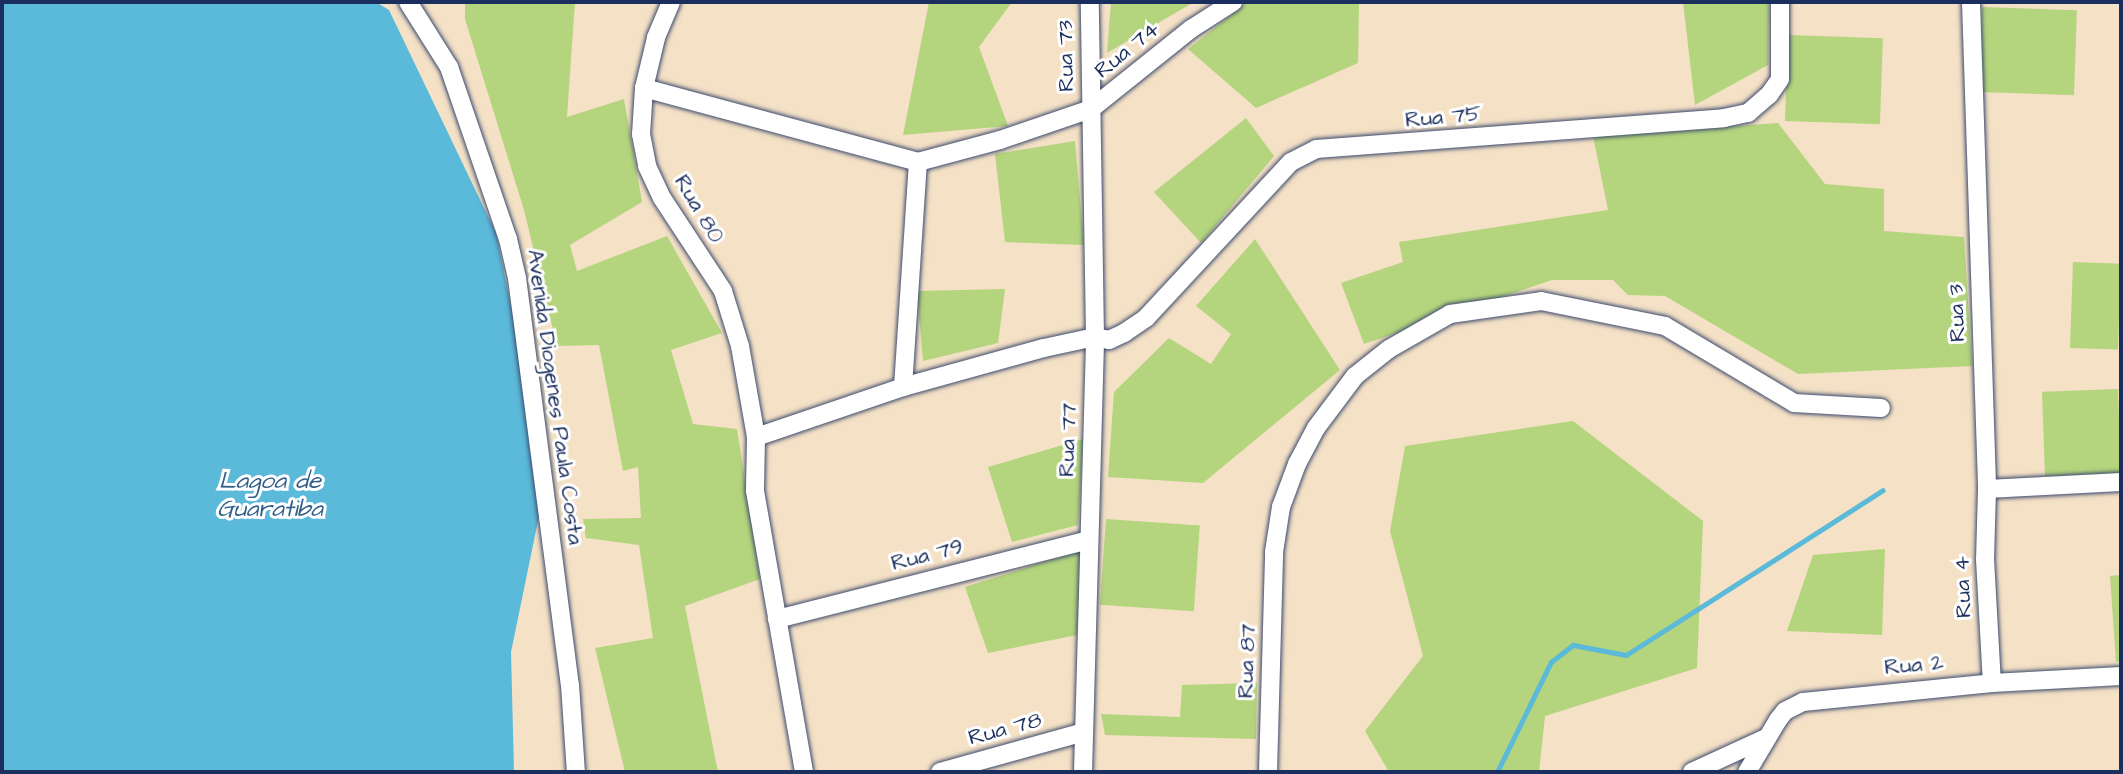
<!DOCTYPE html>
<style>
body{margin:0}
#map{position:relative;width:2123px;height:774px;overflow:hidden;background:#f4e1c6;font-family:"Architects Daughter",sans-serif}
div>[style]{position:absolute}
.green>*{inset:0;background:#b4d57d;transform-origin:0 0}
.water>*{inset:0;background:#5bb9d9}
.stream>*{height:5px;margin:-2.5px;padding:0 2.5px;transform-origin:2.5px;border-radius:2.5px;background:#5bb9d9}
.roads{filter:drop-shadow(0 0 2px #3c4a6e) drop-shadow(0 0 2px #3c4a6e)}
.minor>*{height:18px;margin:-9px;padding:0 9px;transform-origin:9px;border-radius:9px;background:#fff}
span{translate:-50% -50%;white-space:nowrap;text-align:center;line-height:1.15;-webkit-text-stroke:6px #fff;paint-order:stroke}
.street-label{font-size:22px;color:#1b2f5e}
.water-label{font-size:24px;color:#315f89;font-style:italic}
.frame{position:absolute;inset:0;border:4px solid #1b2f5e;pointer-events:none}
</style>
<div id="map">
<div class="green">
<div style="clip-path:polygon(465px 2px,575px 2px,567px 117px,624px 99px,642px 202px,570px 245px,577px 271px,667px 236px,722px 333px,671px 350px,693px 424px,737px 429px,760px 579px,685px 606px,718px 772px,625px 772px,595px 648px,653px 638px,639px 545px,586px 538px,583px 519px,641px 518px,638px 467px,623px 471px,599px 345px,557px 346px,524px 210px,465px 19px)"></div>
<div style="clip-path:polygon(929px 2px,1012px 2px,979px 47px,1008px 126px,903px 135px)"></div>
<div style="clip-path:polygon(1111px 2px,1194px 2px,1107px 53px)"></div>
<div style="clip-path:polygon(1248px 2px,1359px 2px,1358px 63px,1256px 108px,1188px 49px)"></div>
<div style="clip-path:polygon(1683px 2px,1769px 2px,1768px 65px,1695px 105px)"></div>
<div style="left:1982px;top:7px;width:95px;height:85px;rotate:2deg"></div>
<div style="left:1788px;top:35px;width:95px;height:86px;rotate:2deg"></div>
<div style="clip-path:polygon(1246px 118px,1274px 156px,1201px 243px,1154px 192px)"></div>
<div style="clip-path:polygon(1778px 123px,1825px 184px,1884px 189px,1884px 231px,1964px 237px,1972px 366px,1798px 374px,1665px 296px,1628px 295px,1613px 280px,1552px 280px,1364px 344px,1341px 283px,1403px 262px,1399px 242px,1608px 210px,1593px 136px)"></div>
<div style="clip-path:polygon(1075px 141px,1084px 245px,1005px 242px,995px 154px)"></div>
<div style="clip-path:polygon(1255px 239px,1340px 370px,1203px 483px,1108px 477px,1114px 392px,1169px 338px,1211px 364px,1231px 334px,1196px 306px)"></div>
<div style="left:2073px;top:262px;width:48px;height:86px;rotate:2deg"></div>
<div style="clip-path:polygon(1005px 289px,998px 343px,923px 361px,917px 291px)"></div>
<div style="left:2118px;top:389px;width:85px;height:76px;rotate:88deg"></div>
<div style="clip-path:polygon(1573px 421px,1703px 521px,1697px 668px,1545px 716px,1539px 772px,1389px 772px,1365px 731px,1423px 656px,1390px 531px,1405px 446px)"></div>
<div style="clip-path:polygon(1083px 439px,1078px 525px,1012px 542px,988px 467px)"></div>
<div style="left:1106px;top:519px;width:94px;height:86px;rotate:4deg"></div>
<div style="clip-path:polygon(1885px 549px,1882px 635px,1787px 631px,1813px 555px)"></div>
<div style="clip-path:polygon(1082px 550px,1077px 635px,988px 653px,965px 587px)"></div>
<div style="clip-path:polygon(2121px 575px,2121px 661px,2116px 662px,2110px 576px)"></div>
<div style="clip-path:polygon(1257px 683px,1256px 739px,1105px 735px,1101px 714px,1180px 717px,1182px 685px)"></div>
</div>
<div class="water">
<div style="clip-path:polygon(2px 2px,376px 2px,389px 10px,496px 233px,519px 345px,539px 516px,511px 652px,514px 772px,2px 772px)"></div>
</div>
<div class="stream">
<div style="left:1497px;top:772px;width:123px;rotate:-63.9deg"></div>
<div style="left:1551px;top:662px;width:28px;rotate:-38deg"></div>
<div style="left:1573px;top:645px;width:54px;rotate:10.7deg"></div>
<div style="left:1626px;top:655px;width:305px;rotate:-32.7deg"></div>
</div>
<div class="roads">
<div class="minor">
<div style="left:408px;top:2px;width:77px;rotate:57.8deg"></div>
<div style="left:449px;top:67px;width:182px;rotate:71.1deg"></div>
<div style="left:508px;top:239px;width:40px;rotate:77deg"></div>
<div style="left:517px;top:278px;width:410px;rotate:82.6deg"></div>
<div style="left:570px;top:685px;width:87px;rotate:86.1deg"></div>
<div style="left:671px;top:2px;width:39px;rotate:113deg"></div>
<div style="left:656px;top:38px;width:51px;rotate:103.5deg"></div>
<div style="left:644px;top:88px;width:46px;rotate:93.7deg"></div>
<div style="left:641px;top:134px;width:33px;rotate:79deg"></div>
<div style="left:647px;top:166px;width:35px;rotate:65deg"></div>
<div style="left:662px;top:198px;width:111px;rotate:56.7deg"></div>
<div style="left:723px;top:291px;width:58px;rotate:72.8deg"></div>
<div style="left:740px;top:346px;width:92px;rotate:80deg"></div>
<div style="left:756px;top:437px;width:54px;rotate:91.1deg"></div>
<div style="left:755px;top:491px;width:285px;rotate:80.1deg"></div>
<div style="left:1971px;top:2px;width:487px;rotate:88.1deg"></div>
<div style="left:1987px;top:489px;width:134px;rotate:-3deg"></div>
<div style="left:644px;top:88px;width:284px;rotate:15.1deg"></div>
<div style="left:918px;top:162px;width:85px;rotate:-15deg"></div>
<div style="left:1000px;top:140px;width:96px;rotate:-18.8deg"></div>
<div style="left:1091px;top:109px;width:128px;rotate:-38.7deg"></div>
<div style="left:1191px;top:29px;width:50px;rotate:-32.7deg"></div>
<div style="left:903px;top:387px;width:225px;rotate:-86.2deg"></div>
<div style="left:756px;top:437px;width:155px;rotate:-18.8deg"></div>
<div style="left:903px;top:387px;width:146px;rotate:-15.5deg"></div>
<div style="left:1044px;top:348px;width:52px;rotate:-12.2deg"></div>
<div style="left:1095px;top:337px;width:14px;rotate:12deg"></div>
<div style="left:1109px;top:340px;width:17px;rotate:-25deg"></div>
<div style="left:1124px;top:333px;width:27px;rotate:-34deg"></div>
<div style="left:1146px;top:318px;width:213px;rotate:-47.1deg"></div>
<div style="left:1291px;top:162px;width:28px;rotate:-27deg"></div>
<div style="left:1316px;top:149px;width:409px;rotate:-4.3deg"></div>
<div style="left:1724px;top:118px;width:25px;rotate:-12deg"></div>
<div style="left:1748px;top:113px;width:28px;rotate:-41deg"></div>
<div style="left:1769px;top:95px;width:19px;rotate:-55deg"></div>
<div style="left:1780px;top:79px;width:77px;rotate:-90deg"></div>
<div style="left:1987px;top:489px;width:70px;rotate:91.6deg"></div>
<div style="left:1985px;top:559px;width:124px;rotate:86.8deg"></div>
<div style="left:777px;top:619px;width:322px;rotate:-14.2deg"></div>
<div style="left:940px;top:772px;width:149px;rotate:-15.5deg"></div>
<div style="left:1083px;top:772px;width:435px;rotate:-88.4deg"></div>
<div style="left:1095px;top:337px;width:335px;rotate:-90.9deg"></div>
<div style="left:1268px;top:772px;width:220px;rotate:-88.4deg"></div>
<div style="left:1274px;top:552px;width:46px;rotate:-81.2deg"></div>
<div style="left:1281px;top:507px;width:46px;rotate:-69.6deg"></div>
<div style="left:1297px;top:464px;width:41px;rotate:-62.2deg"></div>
<div style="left:1316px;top:428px;width:65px;rotate:-53.1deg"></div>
<div style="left:1355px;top:376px;width:43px;rotate:-38.5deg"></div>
<div style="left:1389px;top:349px;width:70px;rotate:-29.8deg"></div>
<div style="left:1450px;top:314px;width:92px;rotate:-8.1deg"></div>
<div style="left:1541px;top:301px;width:126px;rotate:11.4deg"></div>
<div style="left:1665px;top:326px;width:150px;rotate:30.8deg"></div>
<div style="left:1794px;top:403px;width:87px;rotate:3.3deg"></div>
<div style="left:1692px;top:772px;width:81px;rotate:-24.7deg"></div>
<div style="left:1747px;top:772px;width:61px;rotate:-59.2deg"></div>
<div style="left:1778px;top:720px;width:11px;rotate:-52deg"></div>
<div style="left:1785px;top:711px;width:20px;rotate:-27deg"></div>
<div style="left:1803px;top:702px;width:190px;rotate:-5.7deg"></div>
<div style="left:1992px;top:683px;width:129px;rotate:-3.1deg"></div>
</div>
</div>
<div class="street-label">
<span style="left:1127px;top:50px;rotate:-39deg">Rua 74</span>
<span style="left:1066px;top:56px;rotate:-91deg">Rua 73</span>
<span style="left:1443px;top:117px;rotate:-5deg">Rua 75</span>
<span style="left:699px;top:209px;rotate:59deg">Rua 80</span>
<span style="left:1957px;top:313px;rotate:-92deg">Rua 3</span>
<span style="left:555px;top:397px;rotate:82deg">Avenida Diogenes Paula Costa</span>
<span style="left:1068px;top:440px;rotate:-88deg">Rua 77</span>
<span style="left:927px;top:555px;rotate:-14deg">Rua 79</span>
<span style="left:1963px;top:587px;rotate:-92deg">Rua 4</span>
<span style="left:1247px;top:661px;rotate:-88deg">Rua 87</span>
<span style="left:1914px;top:665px;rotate:-5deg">Rua 2</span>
<span style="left:1005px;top:729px;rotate:-15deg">Rua 78</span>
</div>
<div class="water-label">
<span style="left:270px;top:496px">Lagoa de<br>Guaratiba</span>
</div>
<div class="frame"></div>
</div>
